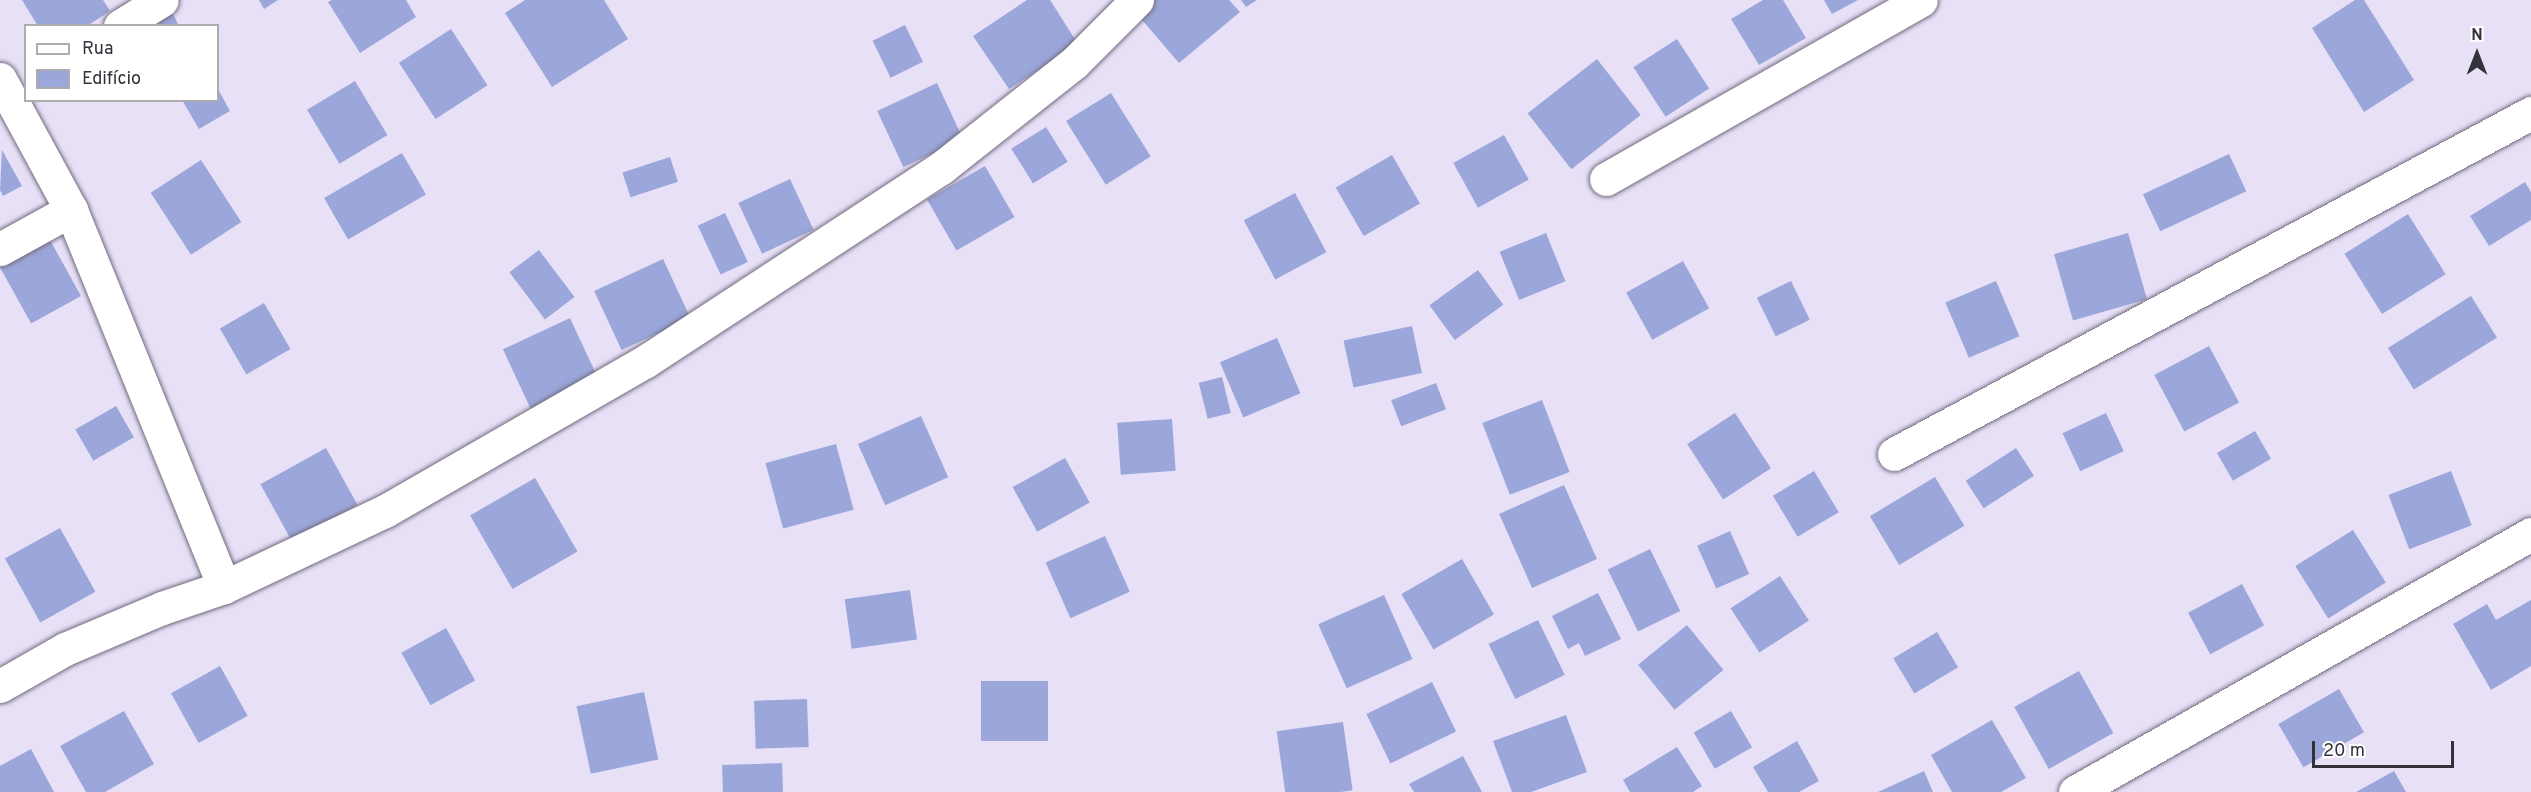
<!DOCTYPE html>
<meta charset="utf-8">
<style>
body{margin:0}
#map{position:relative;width:2531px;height:792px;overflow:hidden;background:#e8e0f7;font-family:Overpass,sans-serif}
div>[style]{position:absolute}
.building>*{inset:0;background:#9ba7da;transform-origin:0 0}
.roads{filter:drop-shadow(0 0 2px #716a7e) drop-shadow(0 0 2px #716a7e)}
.street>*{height:33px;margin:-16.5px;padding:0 16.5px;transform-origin:16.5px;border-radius:16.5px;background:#fff}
span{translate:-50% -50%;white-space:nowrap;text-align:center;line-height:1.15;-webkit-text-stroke:6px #fff;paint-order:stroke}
.legend{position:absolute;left:24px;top:24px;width:195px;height:78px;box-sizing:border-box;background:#fff;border:2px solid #adadb0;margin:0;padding:8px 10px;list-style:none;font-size:18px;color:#333139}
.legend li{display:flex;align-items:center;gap:12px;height:30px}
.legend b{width:30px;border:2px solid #adadb0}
.north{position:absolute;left:2447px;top:24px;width:60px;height:60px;-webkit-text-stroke:4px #fff;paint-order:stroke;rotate:0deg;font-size:16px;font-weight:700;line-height:24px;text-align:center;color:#333139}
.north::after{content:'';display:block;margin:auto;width:21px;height:27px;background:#333139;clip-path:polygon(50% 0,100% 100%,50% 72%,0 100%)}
.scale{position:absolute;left:2312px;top:741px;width:142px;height:27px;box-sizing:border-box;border:3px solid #333139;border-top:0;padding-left:8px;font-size:18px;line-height:21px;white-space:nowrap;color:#333139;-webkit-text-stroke:4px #fff;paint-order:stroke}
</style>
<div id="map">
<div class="building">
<div style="clip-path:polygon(22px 0,103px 0,110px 11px,87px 26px,38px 26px)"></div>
<div style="clip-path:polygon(259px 0,278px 0,264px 9px)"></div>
<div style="clip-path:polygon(332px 0,406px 0,416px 17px,360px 53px,328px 2px)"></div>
<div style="clip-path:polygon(525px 0,604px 0,628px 39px,552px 87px,505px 13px)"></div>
<div style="clip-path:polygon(1027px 0,1050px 0,1078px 44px,1009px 89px,973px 36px)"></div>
<div style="clip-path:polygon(1153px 0,1229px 0,1240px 12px,1179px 63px,1137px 14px)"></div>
<div style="clip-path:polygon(1241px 0,1257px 0,1246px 7px)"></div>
<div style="clip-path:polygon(1763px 0,1783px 0,1806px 38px,1759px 65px,1731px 19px)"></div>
<div style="clip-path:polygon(1824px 0,1858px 0,1832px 14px)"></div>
<div style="clip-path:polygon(2355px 0,2364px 0,2414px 80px,2364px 112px,2312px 28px)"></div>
<div style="clip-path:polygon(173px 14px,179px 26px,148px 26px)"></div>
<div style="left:905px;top:25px;width:41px;height:36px;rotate:64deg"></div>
<div style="left:451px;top:29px;width:67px;height:62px;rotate:57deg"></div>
<div style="left:1677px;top:39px;width:59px;height:52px;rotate:57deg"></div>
<div style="left:1597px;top:59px;width:71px;height:88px;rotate:52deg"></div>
<div style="left:355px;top:81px;width:63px;height:56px;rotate:59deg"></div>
<div style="left:937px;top:83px;width:62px;height:66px;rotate:65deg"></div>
<div style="clip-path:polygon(218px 89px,230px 111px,199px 129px,182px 100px,218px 100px)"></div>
<div style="left:1111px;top:93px;width:75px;height:53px;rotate:58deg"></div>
<div style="left:1046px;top:127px;width:41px;height:41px;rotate:58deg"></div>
<div style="left:1504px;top:135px;width:51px;height:58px;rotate:61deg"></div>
<div style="clip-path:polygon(2px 150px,22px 186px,3px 196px,0 190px)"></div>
<div style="left:402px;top:153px;width:48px;height:90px;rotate:60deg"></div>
<div style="left:2229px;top:154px;width:41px;height:95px;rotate:65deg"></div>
<div style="left:1392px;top:155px;width:56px;height:65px;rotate:60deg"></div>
<div style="left:670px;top:157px;width:26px;height:50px;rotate:72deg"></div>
<div style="left:201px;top:160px;width:74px;height:60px;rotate:57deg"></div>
<div style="left:985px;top:166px;width:59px;height:67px;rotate:60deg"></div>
<div style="left:790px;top:179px;width:56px;height:57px;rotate:65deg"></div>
<div style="clip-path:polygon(2525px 182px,2531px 192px,2531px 220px,2489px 246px,2470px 216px)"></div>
<div style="left:1295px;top:193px;width:67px;height:58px;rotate:62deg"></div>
<div style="left:725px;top:213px;width:54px;height:30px;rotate:65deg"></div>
<div style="left:2408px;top:214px;width:71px;height:75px;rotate:58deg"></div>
<div style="left:1546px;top:233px;width:52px;height:50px;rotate:68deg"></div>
<div style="left:2128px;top:233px;width:69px;height:77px;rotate:74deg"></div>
<div style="left:50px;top:240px;width:64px;height:57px;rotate:61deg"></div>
<div style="left:539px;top:250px;width:59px;height:37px;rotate:53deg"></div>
<div style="left:663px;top:259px;width:65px;height:76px;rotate:65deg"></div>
<div style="left:1683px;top:261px;width:54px;height:65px;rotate:61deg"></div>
<div style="left:1478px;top:270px;width:43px;height:60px;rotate:54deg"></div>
<div style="left:1791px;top:281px;width:43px;height:38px;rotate:64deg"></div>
<div style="left:1996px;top:281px;width:60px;height:55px;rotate:67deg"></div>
<div style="left:2471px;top:296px;width:49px;height:98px;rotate:58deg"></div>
<div style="left:264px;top:303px;width:53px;height:51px;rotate:60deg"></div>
<div style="left:570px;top:318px;width:65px;height:74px;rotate:65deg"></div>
<div style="left:1412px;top:326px;width:48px;height:70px;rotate:78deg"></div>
<div style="left:1277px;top:338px;width:60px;height:62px;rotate:67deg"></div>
<div style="left:2209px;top:346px;width:64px;height:62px;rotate:62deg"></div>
<div style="left:1222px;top:377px;width:37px;height:24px;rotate:76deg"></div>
<div style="left:1436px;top:383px;width:28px;height:48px;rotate:69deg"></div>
<div style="left:1542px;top:400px;width:77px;height:64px;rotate:69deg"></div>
<div style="left:116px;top:406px;width:36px;height:47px;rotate:60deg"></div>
<div style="left:1735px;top:413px;width:66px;height:57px;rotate:57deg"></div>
<div style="left:2106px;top:413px;width:42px;height:48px;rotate:65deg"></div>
<div style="left:921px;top:416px;width:67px;height:69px;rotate:66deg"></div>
<div style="left:1172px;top:419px;width:52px;height:55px;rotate:86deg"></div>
<div style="left:2255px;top:431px;width:32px;height:44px;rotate:60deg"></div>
<div style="left:836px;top:444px;width:68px;height:73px;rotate:75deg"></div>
<div style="left:326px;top:448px;width:65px;height:75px;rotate:61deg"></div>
<div style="left:2016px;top:448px;width:33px;height:60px;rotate:57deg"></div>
<div style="left:1065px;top:458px;width:51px;height:60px;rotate:61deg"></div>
<div style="left:1814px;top:471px;width:48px;height:48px;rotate:59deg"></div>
<div style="left:2451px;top:471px;width:58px;height:67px;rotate:69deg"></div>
<div style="left:1935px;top:477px;width:57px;height:76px;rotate:59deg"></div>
<div style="left:535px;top:478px;width:85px;height:75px;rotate:60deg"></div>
<div style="left:1564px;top:485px;width:81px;height:71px;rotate:66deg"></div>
<div style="left:60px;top:528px;width:73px;height:63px;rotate:61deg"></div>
<div style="left:2353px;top:530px;width:62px;height:68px;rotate:58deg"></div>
<div style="left:1730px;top:531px;width:47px;height:36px;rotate:66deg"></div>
<div style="left:1105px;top:536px;width:61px;height:65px;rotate:66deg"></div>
<div style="left:1650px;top:549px;width:69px;height:47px;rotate:64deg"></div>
<div style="left:1462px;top:559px;width:64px;height:70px;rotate:60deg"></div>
<div style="left:1780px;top:576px;width:53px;height:59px;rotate:57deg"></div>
<div style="left:2242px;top:584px;width:47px;height:61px;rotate:62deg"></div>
<div style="left:910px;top:590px;width:50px;height:66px;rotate:82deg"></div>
<div style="clip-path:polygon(1598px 593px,1621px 639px,1585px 656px,1579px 643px,1568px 649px,1552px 616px)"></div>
<div style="left:1384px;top:595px;width:70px;height:72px;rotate:66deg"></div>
<div style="clip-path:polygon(2531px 600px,2531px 666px,2491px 690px,2453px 624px,2487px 604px,2496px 620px)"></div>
<div style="left:1538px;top:620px;width:61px;height:55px;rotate:64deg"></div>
<div style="left:1687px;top:625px;width:58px;height:63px;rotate:51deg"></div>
<div style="left:446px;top:628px;width:60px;height:51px;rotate:61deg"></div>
<div style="left:1937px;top:632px;width:41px;height:51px;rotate:59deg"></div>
<div style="left:220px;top:666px;width:57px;height:56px;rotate:61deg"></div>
<div style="left:2079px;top:671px;width:71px;height:74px;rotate:61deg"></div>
<div style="left:1048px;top:681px;width:60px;height:67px;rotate:90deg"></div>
<div style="left:1432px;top:682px;width:55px;height:73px;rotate:64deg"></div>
<div style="left:2339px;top:689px;width:50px;height:70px;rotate:60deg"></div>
<div style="left:644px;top:692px;width:69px;height:69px;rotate:78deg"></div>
<div style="left:807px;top:699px;width:48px;height:53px;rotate:88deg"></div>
<div style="clip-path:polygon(124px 711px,154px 764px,105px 792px,86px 792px,60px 746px)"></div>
<div style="left:1731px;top:711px;width:42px;height:43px;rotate:60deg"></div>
<div style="clip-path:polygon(1566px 715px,1587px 772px,1531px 792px,1512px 792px,1493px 741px)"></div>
<div style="clip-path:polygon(1992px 720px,2026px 778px,2001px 792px,1952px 792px,1931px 755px)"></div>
<div style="left:1343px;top:722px;width:69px;height:67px;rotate:82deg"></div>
<div style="clip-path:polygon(1797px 741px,1819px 781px,1799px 792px,1768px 792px,1753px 767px)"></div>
<div style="clip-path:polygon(1677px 747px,1702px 786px,1693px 792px,1630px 792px,1623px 780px)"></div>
<div style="clip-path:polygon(31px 749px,54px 792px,0 792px,0 766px)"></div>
<div style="clip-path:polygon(1463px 756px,1482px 792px,1414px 792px,1409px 784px)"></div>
<div style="left:782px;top:763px;width:29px;height:60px;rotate:88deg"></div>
<div style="clip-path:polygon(1924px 771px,1933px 792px,1878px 792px)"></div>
<div style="clip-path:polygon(2394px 771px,2406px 792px,2356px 792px)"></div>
</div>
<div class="roads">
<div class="street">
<div style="left:120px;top:26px;width:49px;rotate:-31.8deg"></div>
<div style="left:0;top:79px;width:149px;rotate:61.5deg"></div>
<div style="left:71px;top:210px;width:407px;rotate:67.9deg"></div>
<div style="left:1606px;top:179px;width:362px;rotate:-29.6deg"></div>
<div style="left:0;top:249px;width:81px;rotate:-28.8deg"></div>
<div style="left:1894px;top:454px;width:723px;rotate:-28.16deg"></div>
<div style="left:0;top:686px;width:75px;rotate:-29.6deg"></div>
<div style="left:65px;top:649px;width:105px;rotate:-22.9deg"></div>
<div style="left:162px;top:608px;width:65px;rotate:-18.7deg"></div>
<div style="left:224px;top:587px;width:178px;rotate:-25.3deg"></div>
<div style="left:385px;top:511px;width:301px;rotate:-29.9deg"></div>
<div style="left:646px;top:361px;width:353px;rotate:-33.2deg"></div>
<div style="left:941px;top:168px;width:169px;rotate:-38.3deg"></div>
<div style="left:1074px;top:63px;width:89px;rotate:-45deg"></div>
<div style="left:2075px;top:792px;width:524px;rotate:-29.5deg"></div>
</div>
</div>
<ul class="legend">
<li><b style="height:8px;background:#fff"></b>Rua</li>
<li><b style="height:16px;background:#9ba7da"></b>Edifício</li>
</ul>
<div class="north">N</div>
<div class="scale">20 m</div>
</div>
